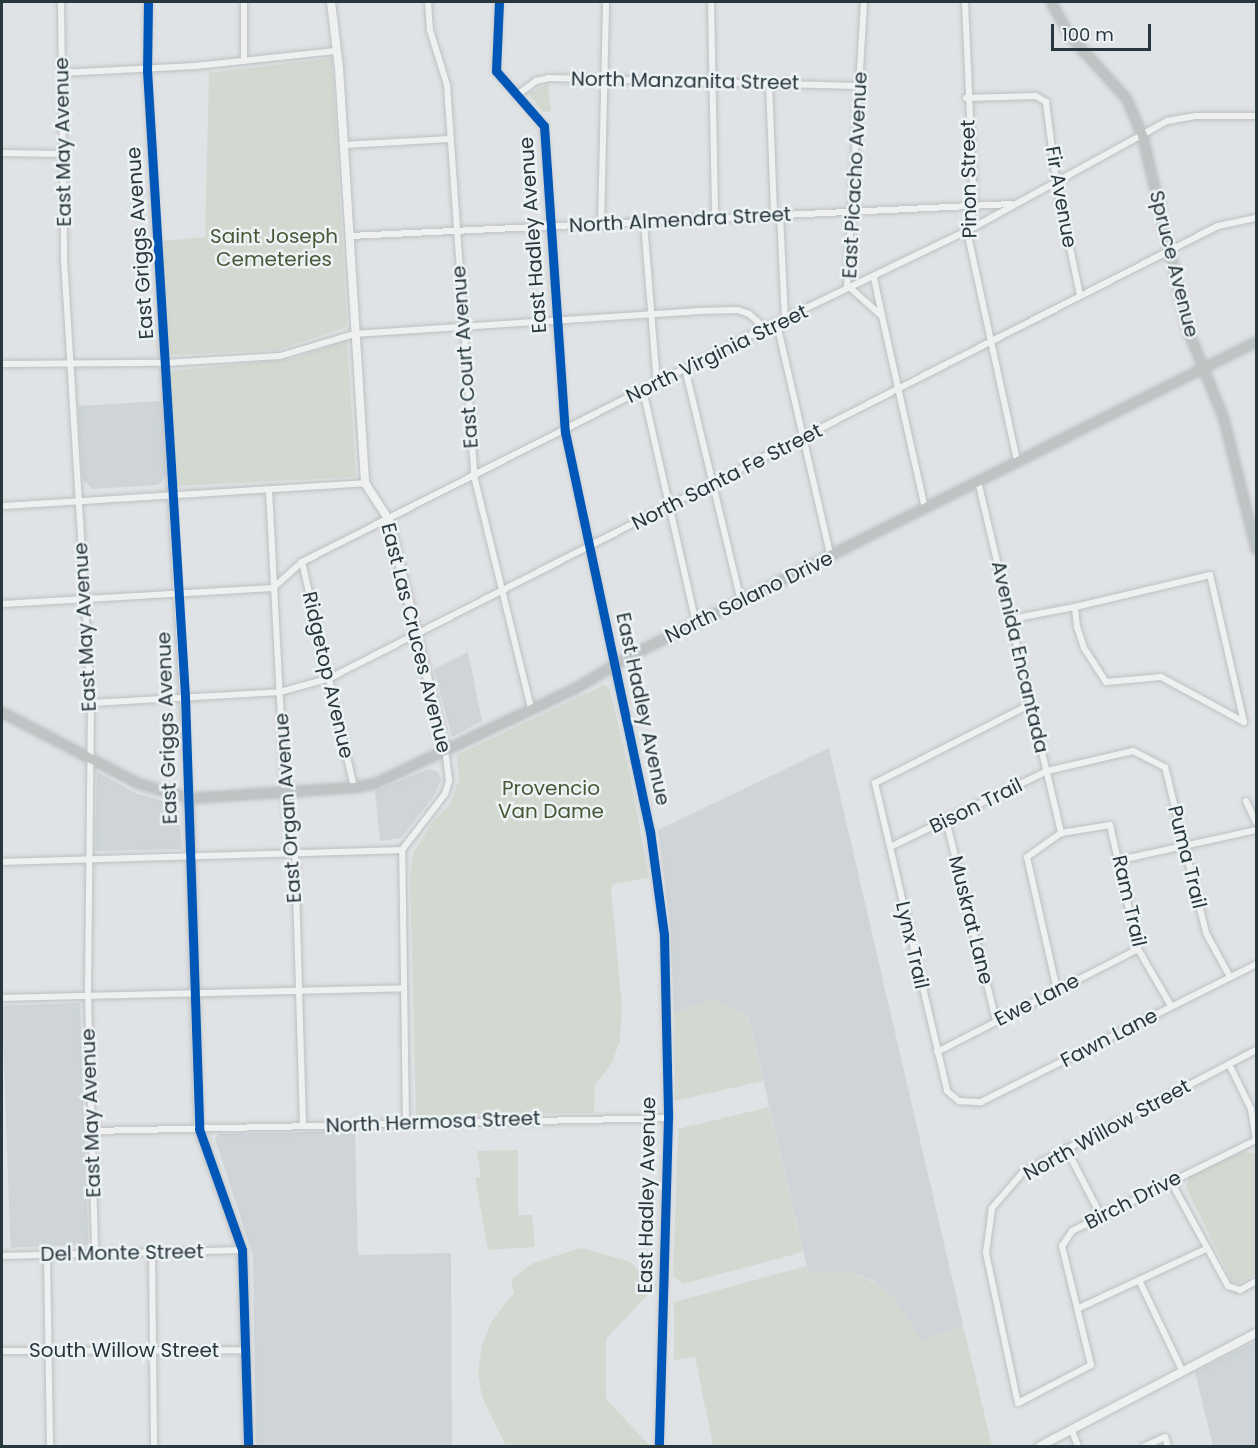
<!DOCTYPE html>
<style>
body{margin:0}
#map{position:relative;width:1258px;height:1448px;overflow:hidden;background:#e0e3e5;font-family:Poppins,sans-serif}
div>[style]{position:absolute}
.built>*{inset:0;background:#ced4d8;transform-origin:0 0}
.green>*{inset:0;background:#d3d9d0}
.roads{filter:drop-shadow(0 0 2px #bec1c3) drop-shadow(0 0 2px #bec1c3)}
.minor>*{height:6px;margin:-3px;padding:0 3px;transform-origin:3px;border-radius:3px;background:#eff1f1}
.tertiary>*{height:8px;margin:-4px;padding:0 4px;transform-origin:4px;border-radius:4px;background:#eff1f1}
.secondary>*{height:9px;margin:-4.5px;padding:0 4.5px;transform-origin:4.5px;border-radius:4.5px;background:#bec3c4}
.cycleway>*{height:9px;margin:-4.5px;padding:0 4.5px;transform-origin:4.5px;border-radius:4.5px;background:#0057b8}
span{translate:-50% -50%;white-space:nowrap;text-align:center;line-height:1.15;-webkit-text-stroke:5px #edf3f5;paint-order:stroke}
.street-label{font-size:20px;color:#28373d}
.park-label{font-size:20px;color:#485836}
.frame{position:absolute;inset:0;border:3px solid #28373d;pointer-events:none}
.scale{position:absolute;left:1051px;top:24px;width:100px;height:27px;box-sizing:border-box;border:3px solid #28373d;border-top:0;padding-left:8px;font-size:18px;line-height:21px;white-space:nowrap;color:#28373d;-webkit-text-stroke:4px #edf3f5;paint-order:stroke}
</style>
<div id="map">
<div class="built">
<div style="clip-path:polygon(162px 401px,167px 475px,158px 485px,93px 489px,83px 480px,78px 406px)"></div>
<div style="clip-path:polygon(468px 652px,482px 721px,452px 737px,434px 669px)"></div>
<div style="clip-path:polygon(829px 748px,963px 1325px,922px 1341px,894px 1298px,872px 1280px,851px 1272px,808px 1272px,748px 1015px,713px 999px,674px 1013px,670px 926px,658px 830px)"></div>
<div style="clip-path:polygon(429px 769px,438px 772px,441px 779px,435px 794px,401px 838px,380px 841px,375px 791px)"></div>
<div style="clip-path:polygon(97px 772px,137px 794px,178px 805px,182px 849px,95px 851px)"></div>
<div style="left:80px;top:1003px;width:242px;height:78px;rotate:88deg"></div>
<div style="clip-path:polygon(355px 1131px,358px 1255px,451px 1253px,452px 1446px,256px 1446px,253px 1256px,215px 1138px,219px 1134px)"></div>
<div style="clip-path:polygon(1256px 1341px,1256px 1446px,1213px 1446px,1195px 1372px)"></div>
</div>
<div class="green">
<div style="clip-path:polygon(332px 58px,347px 327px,277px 350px,169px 355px,163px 241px,205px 237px,209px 73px)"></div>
<div style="clip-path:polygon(548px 84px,551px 111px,543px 112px,528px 93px)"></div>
<div style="clip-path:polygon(347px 340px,356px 477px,176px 486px,170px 371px,291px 359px)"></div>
<div style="clip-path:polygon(604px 685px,610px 689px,630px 775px,649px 878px,613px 884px,611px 889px,622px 1006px,620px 1041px,611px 1065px,595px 1085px,594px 1113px,416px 1115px,410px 874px,413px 854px,431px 824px,451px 803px,459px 779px,457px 755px)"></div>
<div style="clip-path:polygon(713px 999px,748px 1015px,763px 1081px,675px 1101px,674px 1013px)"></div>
<div style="clip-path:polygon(769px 1107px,803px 1252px,683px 1284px,673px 1276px,678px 1129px)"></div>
<div style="clip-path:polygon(518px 1150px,518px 1215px,532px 1215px,535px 1247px,488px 1250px,475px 1178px,481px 1177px,477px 1151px)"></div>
<div style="clip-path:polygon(1244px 1151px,1255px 1154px,1256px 1159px,1256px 1274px,1239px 1283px,1232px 1281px,1186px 1187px,1190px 1175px)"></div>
<div style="clip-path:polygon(581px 1248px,628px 1261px,657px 1285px,606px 1339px,606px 1399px,650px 1446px,506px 1446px,482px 1397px,478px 1372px,482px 1346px,491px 1322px,514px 1293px,511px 1279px,533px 1263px)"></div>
<div style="clip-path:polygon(806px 1266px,808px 1272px,852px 1272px,875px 1283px,895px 1299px,922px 1341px,963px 1325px,992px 1446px,713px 1446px,695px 1357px,674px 1360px,674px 1302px)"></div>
</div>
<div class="roads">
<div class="minor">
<div style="left:61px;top:2px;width:257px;rotate:89.3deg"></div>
<div style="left:64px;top:259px;width:445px;rotate:86.5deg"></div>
<div style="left:91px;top:703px;width:294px;rotate:90.6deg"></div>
<div style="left:88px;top:997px;width:257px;rotate:88.4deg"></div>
<div style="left:148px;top:2px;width:68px;rotate:90.8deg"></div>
<div style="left:147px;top:70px;width:729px;rotate:86.7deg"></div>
<div style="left:428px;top:2px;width:28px;rotate:86deg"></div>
<div style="left:430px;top:30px;width:58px;rotate:72.8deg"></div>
<div style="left:447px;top:85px;width:392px;rotate:86deg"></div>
<div style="left:474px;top:476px;width:239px;rotate:76.2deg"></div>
<div style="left:499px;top:2px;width:69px;rotate:92.5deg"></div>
<div style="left:496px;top:71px;width:73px;rotate:48.9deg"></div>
<div style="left:544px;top:126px;width:307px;rotate:86.1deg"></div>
<div style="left:565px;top:432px;width:408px;rotate:78deg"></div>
<div style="left:650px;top:831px;width:105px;rotate:82.3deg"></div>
<div style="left:664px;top:935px;width:183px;rotate:88.7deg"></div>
<div style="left:668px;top:1118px;width:328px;rotate:91.6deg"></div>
<div style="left:711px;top:2px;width:215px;rotate:88.9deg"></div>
<div style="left:864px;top:2px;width:284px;rotate:93.4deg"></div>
<div style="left:847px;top:285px;width:47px;rotate:41.5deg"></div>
<div style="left:882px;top:316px;width:197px;rotate:77.4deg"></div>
<div style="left:965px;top:2px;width:205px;rotate:87.5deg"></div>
<div style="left:974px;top:207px;width:25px;rotate:106deg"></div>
<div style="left:967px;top:231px;width:234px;rotate:77.7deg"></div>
<div style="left:244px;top:61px;width:59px;rotate:-90deg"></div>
<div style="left:61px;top:73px;width:134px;rotate:-3deg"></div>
<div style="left:195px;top:66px;width:141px;rotate:-6.1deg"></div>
<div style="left:769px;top:82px;width:133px;rotate:87.8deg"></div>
<div style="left:517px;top:95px;width:24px;rotate:-36deg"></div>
<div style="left:536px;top:81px;width:13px;rotate:-13deg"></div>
<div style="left:549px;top:78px;width:309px;rotate:1.5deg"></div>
<div style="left:966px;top:98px;width:70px;rotate:-1.6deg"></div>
<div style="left:1036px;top:96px;width:12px;rotate:31deg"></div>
<div style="left:1046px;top:102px;width:80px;rotate:82.8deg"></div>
<div style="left:1056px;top:181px;width:116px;rotate:78.1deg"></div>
<div style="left:344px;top:145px;width:106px;rotate:-3.2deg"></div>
<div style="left:2px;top:153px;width:60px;rotate:1deg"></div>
<div style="left:780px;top:214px;width:106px;rotate:87.3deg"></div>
<div style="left:644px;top:223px;width:161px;rotate:85.4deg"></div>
<div style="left:601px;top:226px;width:224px;rotate:-88.7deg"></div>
<div style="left:350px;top:236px;width:662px;rotate:-2.77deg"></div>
<div style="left:874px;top:278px;width:39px;rotate:78deg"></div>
<div style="left:777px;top:324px;width:239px;rotate:77deg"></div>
<div style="left:2px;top:364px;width:163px;rotate:-0.4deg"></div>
<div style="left:165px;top:363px;width:115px;rotate:-3.5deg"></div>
<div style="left:280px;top:356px;width:77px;rotate:-16.6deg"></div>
<div style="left:354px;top:334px;width:344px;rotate:-3.8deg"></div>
<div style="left:697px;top:311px;width:41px;rotate:-1.4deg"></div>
<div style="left:738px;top:310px;width:12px;rotate:20deg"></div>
<div style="left:749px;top:314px;width:21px;rotate:41deg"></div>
<div style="left:685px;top:368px;width:240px;rotate:76.5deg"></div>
<div style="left:643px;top:390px;width:240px;rotate:77.2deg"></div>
<div style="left:978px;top:481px;width:362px;rotate:76.7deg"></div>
<div style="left:269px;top:490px;width:302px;rotate:87deg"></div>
<div style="left:285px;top:792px;width:52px;rotate:84.5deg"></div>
<div style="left:290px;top:844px;width:11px;rotate:63deg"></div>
<div style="left:295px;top:854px;width:272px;rotate:88.3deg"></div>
<div style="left:2px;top:506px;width:364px;rotate:-3.6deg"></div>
<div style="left:302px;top:562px;width:231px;rotate:77deg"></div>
<div style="left:1210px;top:575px;width:151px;rotate:77deg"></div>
<div style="left:1244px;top:722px;width:94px;rotate:-151.5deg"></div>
<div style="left:1161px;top:677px;width:55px;rotate:174.8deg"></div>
<div style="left:1106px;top:682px;width:40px;rotate:-122.9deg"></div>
<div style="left:1084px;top:648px;width:22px;rotate:-108deg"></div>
<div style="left:1077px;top:627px;width:20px;rotate:-96deg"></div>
<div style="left:1075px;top:607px;width:139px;rotate:-13.3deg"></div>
<div style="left:2px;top:604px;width:271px;rotate:-3.4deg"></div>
<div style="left:273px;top:588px;width:39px;rotate:-42deg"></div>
<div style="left:302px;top:562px;width:519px;rotate:-26.81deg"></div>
<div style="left:765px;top:328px;width:224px;rotate:-25.7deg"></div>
<div style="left:967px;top:231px;width:228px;rotate:-28.8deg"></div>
<div style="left:1167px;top:121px;width:29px;rotate:-10deg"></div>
<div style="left:1196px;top:116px;width:60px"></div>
<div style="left:1011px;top:619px;width:65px;rotate:-10.6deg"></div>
<div style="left:91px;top:703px;width:189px;rotate:-3.3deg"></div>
<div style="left:280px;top:692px;width:52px;rotate:-15.6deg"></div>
<div style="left:330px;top:678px;width:996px;rotate:-26.98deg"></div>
<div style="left:1218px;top:226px;width:39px;rotate:-12deg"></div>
<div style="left:1031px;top:704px;width:175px;rotate:153.1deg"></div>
<div style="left:875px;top:783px;width:316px;rotate:76.8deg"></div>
<div style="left:947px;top:1091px;width:16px;rotate:40deg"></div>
<div style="left:959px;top:1101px;width:22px;rotate:3deg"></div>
<div style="left:981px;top:1102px;width:308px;rotate:-26.6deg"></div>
<div style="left:1246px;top:801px;width:23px;rotate:65deg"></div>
<div style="left:946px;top:820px;width:207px;rotate:76deg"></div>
<div style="left:890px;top:847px;width:174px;rotate:-25.8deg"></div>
<div style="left:1047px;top:771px;width:88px;rotate:-13.1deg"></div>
<div style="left:1133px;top:751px;width:36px;rotate:27deg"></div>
<div style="left:1165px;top:767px;width:171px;rotate:76.1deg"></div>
<div style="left:1206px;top:933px;width:50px;rotate:61.4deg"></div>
<div style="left:1120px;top:860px;width:139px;rotate:-12.4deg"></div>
<div style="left:2px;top:862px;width:400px;rotate:-1.7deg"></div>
<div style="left:1057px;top:990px;width:136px;rotate:-102.7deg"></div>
<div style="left:1027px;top:857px;width:42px;rotate:-35.2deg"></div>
<div style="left:1061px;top:833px;width:50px;rotate:-9.3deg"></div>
<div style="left:1110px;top:825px;width:127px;rotate:77.3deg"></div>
<div style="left:1138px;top:949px;width:66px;rotate:59.9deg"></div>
<div style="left:2px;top:998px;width:400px;rotate:-1.4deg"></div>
<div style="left:1256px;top:1050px;width:263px;rotate:152.4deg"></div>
<div style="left:1023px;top:1172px;width:48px;rotate:130.7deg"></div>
<div style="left:992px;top:1208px;width:45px;rotate:97.6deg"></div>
<div style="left:986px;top:1253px;width:153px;rotate:78deg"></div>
<div style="left:1018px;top:1403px;width:82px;rotate:-27.5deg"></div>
<div style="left:1091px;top:1365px;width:122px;rotate:-103.7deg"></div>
<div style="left:1062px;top:1246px;width:18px;rotate:-56deg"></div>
<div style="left:1072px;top:1231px;width:205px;rotate:-26.3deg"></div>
<div style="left:937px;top:1052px;width:226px;rotate:-27.1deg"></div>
<div style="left:1229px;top:1064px;width:50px;rotate:63.9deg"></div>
<div style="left:1251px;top:1109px;width:30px;rotate:81deg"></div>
<div style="left:406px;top:1123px;width:273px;rotate:-90.8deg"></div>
<div style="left:402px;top:850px;width:71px;rotate:-52.5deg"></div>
<div style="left:445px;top:794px;width:14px;rotate:-73deg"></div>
<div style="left:449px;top:781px;width:32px;rotate:-97deg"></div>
<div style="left:92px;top:1131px;width:576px;rotate:-1.29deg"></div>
<div style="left:1066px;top:1148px;width:74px;rotate:62.7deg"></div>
<div style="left:1170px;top:1180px;width:121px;rotate:61.3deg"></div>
<div style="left:1228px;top:1286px;width:13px;rotate:18deg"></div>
<div style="left:1240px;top:1290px;width:18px;rotate:-29deg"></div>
<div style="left:152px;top:1253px;width:193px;rotate:89.4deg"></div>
<div style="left:47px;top:1255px;width:191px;rotate:89.1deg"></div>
<div style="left:2px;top:1256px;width:240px;rotate:-1.4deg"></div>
<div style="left:1139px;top:1280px;width:100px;rotate:64.5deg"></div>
<div style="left:1079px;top:1308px;width:140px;rotate:-24.9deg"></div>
<div style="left:2px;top:1351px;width:244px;rotate:-0.2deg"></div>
<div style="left:1072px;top:1431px;width:16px;rotate:68deg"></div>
<div style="left:1145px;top:1446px;width:22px;rotate:-24deg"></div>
<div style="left:1165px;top:1437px;width:9px;rotate:72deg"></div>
</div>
<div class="tertiary">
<div style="left:331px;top:2px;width:66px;rotate:83.1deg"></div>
<div style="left:339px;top:68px;width:416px;rotate:86.4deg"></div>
<div style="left:365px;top:483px;width:44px;rotate:57deg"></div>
<div style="left:389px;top:520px;width:236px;rotate:76.3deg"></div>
<div style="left:189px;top:798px;width:331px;rotate:88.3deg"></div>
<div style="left:199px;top:1129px;width:128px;rotate:70.4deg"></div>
<div style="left:242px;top:1250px;width:196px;rotate:88.2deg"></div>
<div style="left:1040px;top:1446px;width:244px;rotate:-27.6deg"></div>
</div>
<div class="secondary">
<div style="left:1051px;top:2px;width:38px;rotate:61deg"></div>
<div style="left:1069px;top:35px;width:85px;rotate:47.9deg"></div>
<div style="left:1126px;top:98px;width:40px;rotate:66.6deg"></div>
<div style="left:1142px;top:135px;width:201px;rotate:76.8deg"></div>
<div style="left:1188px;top:331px;width:93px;rotate:67.9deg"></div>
<div style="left:1223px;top:417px;width:136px;rotate:76deg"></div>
<div style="left:2px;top:712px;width:153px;rotate:27.6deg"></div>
<div style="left:138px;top:783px;width:53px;rotate:16.4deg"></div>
<div style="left:189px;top:798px;width:165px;rotate:-3.8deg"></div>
<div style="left:354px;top:787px;width:21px;rotate:-11deg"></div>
<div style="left:375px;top:783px;width:221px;rotate:-25.4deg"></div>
<div style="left:575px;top:688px;width:58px;rotate:-31deg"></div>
<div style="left:625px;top:658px;width:706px;rotate:-26.67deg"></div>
</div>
</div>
<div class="cycleway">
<div style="left:148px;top:2px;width:68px;rotate:90.8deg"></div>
<div style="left:147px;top:70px;width:628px;rotate:86.53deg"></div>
<div style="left:185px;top:697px;width:432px;rotate:88.1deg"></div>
<div style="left:199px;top:1129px;width:128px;rotate:70.4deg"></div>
<div style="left:242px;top:1250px;width:196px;rotate:88.2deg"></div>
<div style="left:499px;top:2px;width:69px;rotate:92.5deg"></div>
<div style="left:496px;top:71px;width:73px;rotate:48.9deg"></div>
<div style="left:544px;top:126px;width:307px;rotate:86.1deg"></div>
<div style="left:565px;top:432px;width:408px;rotate:78deg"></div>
<div style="left:650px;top:831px;width:105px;rotate:82.3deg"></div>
<div style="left:664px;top:935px;width:183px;rotate:88.7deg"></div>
<div style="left:668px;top:1118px;width:328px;rotate:91.6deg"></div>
</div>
<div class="street-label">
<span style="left:685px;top:81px;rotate:1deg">North Manzanita Street</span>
<span style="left:63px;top:142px;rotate:-91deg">East May Avenue</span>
<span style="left:855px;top:175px;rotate:-87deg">East Picacho Avenue</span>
<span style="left:969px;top:179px;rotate:-91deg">Pinon Street</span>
<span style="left:1061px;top:197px;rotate:80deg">Fir Avenue</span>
<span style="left:680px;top:220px;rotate:-3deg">North Almendra Street</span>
<span style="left:533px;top:235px;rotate:-94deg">East Hadley Avenue</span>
<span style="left:140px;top:243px;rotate:-94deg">East Griggs Avenue</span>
<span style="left:1174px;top:264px;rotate:76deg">Spruce Avenue</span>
<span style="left:717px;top:354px;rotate:-26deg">North Virginia Street</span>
<span style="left:465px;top:357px;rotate:-94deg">East Court Avenue</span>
<span style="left:727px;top:477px;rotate:-27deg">North Santa Fe Street</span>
<span style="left:749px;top:597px;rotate:-26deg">North Solano Drive</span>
<span style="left:85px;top:627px;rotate:-93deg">East May Avenue</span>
<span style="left:416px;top:638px;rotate:76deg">East Las Cruces Avenue</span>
<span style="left:1020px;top:657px;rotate:77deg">Avenida Encantada</span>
<span style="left:328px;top:675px;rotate:77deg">Ridgetop Avenue</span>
<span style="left:643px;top:709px;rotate:78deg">East Hadley Avenue</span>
<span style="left:167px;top:728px;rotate:-92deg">East Griggs Avenue</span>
<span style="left:976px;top:806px;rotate:-26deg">Bison Trail</span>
<span style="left:288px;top:808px;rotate:-94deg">East Organ Avenue</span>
<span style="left:1187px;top:857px;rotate:76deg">Puma Trail</span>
<span style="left:1129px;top:901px;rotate:77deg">Ram Trail</span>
<span style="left:971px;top:920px;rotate:76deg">Muskrat Lane</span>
<span style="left:912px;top:945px;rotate:77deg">Lynx Trail</span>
<span style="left:1037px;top:1000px;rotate:-27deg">Ewe Lane</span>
<span style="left:1109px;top:1038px;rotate:-27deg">Fawn Lane</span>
<span style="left:91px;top:1113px;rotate:-92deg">East May Avenue</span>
<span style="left:433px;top:1122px;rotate:-2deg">North Hermosa Street</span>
<span style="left:1107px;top:1130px;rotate:-29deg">North Willow Street</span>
<span style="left:647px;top:1195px;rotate:-89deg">East Hadley Avenue</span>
<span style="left:1133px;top:1200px;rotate:-27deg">Birch Drive</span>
<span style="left:122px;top:1253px;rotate:-1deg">Del Monte Street</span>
<span style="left:124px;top:1350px">South Willow Street</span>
</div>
<div class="park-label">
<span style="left:274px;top:248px">Saint Joseph<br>Cemeteries</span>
<span style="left:551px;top:800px">Provencio<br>Van Dame</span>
</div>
<div class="frame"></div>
<div class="scale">100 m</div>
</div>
